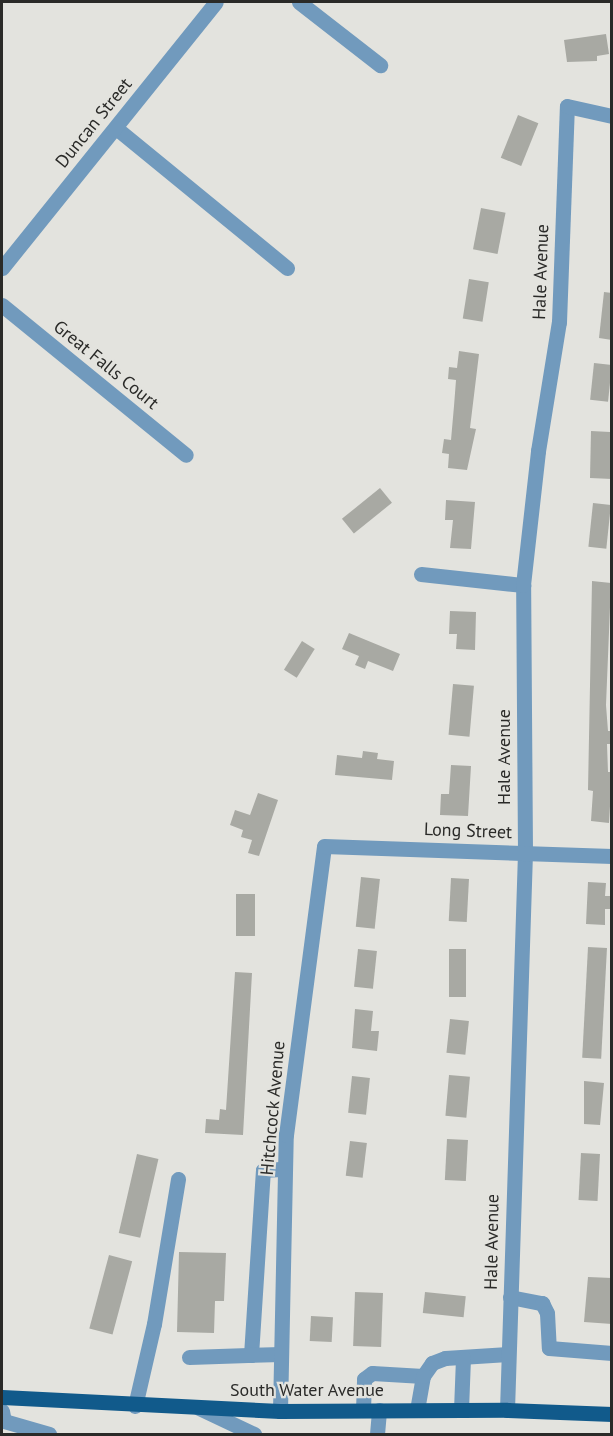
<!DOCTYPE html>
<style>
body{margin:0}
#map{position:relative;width:613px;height:1436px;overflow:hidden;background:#e3e3de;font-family:"PT Sans",sans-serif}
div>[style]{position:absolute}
.building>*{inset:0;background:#a8a9a3;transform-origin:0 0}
.minor>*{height:15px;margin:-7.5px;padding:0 7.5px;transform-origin:7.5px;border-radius:7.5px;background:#719abd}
.major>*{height:15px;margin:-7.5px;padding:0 7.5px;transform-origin:7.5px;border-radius:7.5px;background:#115a8b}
span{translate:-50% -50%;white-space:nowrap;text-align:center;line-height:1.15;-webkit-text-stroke:4.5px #e3e3de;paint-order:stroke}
.street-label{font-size:18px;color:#2a2a28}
.frame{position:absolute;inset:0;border:3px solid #2a2a28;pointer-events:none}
</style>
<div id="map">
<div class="building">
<div style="clip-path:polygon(606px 34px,609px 54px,597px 56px,597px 61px,567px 62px,564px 40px)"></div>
<div style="left:518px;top:115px;width:22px;height:46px;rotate:22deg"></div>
<div style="left:481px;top:208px;width:25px;height:42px;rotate:11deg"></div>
<div style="left:469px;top:279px;width:20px;height:40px;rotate:9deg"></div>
<div style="clip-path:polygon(604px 292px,612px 293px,612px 340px,599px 338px)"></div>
<div style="clip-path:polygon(459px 351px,479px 354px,470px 428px,476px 429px,467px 470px,448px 468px,449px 454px,442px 453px,444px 439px,451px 440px,454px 406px,456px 380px,448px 379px,449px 367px,457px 368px)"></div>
<div style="left:594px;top:363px;width:18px;height:37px;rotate:6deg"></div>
<div style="clip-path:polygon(591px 431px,610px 432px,612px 479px,590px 478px)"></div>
<div style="left:380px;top:488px;width:19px;height:49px;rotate:51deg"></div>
<div style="clip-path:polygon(446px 500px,475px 502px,471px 549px,450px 548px,453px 520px,445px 520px)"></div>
<div style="left:593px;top:503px;width:18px;height:44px;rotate:6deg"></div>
<div style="clip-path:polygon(592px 581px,611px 583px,606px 705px,608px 731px,612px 731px,612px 744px,607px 744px,608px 772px,612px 772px,609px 823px,591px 821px,593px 791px,588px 790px)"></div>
<div style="clip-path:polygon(450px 611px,476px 612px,475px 650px,456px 649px,457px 634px,449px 634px)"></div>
<div style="clip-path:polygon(349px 633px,400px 654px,393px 671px,368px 661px,365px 669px,355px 665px,359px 656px,342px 649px)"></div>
<div style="left:302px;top:641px;width:15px;height:34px;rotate:32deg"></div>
<div style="left:453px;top:684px;width:21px;height:51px;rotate:5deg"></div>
<div style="clip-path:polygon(363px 751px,378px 753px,377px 759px,394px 761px,392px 780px,335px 775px,337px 755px,362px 758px)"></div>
<div style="clip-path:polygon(451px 765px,471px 766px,468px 816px,440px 815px,441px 794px,449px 794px)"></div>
<div style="clip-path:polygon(258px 793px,278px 800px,259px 856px,248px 853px,252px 840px,241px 837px,243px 830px,230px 825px,235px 810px,250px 815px)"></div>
<div style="left:361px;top:877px;width:19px;height:50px;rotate:6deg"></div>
<div style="left:451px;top:878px;width:18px;height:43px;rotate:3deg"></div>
<div style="clip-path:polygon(588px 882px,606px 883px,605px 896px,612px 896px,612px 909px,605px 909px,605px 925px,586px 924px)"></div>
<div style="left:236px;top:894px;width:19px;height:42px"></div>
<div style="left:588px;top:947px;width:19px;height:111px;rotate:3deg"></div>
<div style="left:358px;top:949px;width:19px;height:38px;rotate:6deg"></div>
<div style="left:449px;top:949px;width:17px;height:48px"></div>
<div style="clip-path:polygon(235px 972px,252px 973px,243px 1135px,205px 1133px,206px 1119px,219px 1120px,220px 1109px,226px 1110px)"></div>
<div style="clip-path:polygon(355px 1009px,373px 1011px,371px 1031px,379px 1031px,377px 1051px,352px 1048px)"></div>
<div style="left:450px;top:1019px;width:19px;height:34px;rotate:6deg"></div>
<div style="left:449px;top:1075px;width:21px;height:41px;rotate:5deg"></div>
<div style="left:352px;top:1076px;width:18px;height:37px;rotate:6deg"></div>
<div style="clip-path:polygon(584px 1081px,604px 1083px,600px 1125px,584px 1124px)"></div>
<div style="left:447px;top:1139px;width:21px;height:41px;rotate:3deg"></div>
<div style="left:350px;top:1141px;width:17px;height:35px;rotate:7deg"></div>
<div style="left:581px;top:1153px;width:19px;height:47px;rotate:3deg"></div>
<div style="left:137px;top:1154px;width:22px;height:81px;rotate:13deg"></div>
<div style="clip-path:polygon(179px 1252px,226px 1253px,224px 1301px,215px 1301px,214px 1333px,177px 1332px)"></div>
<div style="left:109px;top:1255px;width:24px;height:76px;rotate:15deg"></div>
<div style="clip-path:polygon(588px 1277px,612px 1278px,612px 1324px,584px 1322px)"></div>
<div style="left:355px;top:1292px;width:28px;height:54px;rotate:2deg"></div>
<div style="left:425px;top:1292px;width:41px;height:21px;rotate:6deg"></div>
<div style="left:311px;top:1316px;width:22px;height:25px;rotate:3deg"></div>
</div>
<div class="minor">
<div style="left:299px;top:2px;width:103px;rotate:37.9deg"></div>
<div style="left:116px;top:128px;width:221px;rotate:39.3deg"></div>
<div style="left:2px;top:268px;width:341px;rotate:-51.2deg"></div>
<div style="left:2px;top:305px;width:237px;rotate:39.2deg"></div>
<div style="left:421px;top:574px;width:103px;rotate:6.2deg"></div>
<div style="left:510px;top:1297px;width:33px;rotate:11deg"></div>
<div style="left:542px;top:1303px;width:11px;rotate:63deg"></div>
<div style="left:547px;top:1313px;width:35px;rotate:87deg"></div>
<div style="left:549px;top:1348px;width:63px;rotate:4.5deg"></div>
<div style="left:251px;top:1355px;width:185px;rotate:-86.3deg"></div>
<div style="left:263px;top:1170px;width:22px;rotate:-3deg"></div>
<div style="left:189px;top:1357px;width:92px;rotate:-1.9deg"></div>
<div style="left:135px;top:1406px;width:84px;rotate:-77deg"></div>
<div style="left:154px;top:1324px;width:147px;rotate:-80.6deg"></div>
<div style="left:199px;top:1408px;width:61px;rotate:25.3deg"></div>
<div style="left:363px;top:1410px;width:31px;rotate:-88deg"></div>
<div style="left:364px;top:1379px;width:10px;rotate:-37deg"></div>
<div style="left:372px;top:1373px;width:51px;rotate:3.4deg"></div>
<div style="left:417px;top:1410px;width:35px;rotate:-80deg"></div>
<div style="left:423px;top:1376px;width:16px;rotate:-55deg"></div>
<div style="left:432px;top:1363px;width:14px;rotate:-21deg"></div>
<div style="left:445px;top:1358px;width:63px;rotate:-3.6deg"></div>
<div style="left:461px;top:1410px;width:53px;rotate:-87.8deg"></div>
<div style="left:507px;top:1410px;width:558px;rotate:-88.15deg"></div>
<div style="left:525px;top:852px;width:267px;rotate:-90.4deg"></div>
<div style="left:523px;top:585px;width:135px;rotate:-83.6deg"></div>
<div style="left:538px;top:451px;width:131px;rotate:-80.8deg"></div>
<div style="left:559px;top:322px;width:216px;rotate:-87.9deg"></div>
<div style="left:567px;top:106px;width:46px;rotate:12.5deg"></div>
<div style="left:2px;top:1411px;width:10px;rotate:79deg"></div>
<div style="left:4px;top:1421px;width:47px;rotate:16.1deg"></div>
<div style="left:280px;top:1411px;width:276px;rotate:-88.8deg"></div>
<div style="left:286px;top:1135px;width:291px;rotate:-82.5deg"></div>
<div style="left:324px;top:846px;width:288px;rotate:2deg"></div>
<div style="left:377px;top:1434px;width:24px;rotate:-85deg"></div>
</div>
<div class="major">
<div style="left:2px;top:1397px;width:278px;rotate:2.9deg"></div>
<div style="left:280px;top:1411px;width:227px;rotate:-0.3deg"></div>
<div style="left:507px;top:1410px;width:105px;rotate:2.2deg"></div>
</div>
<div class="street-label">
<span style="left:94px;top:123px;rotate:-51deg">Duncan Street</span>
<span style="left:541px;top:272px;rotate:-88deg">Hale Avenue</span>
<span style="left:106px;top:365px;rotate:39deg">Great Falls Court</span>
<span style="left:504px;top:757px;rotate:-90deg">Hale Avenue</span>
<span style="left:468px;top:831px;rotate:2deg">Long Street</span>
<span style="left:273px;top:1108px;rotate:-85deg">Hitchcock Avenue</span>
<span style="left:492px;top:1242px;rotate:-89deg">Hale Avenue</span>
<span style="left:307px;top:1390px">South Water Avenue</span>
</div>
<div class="frame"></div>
</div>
